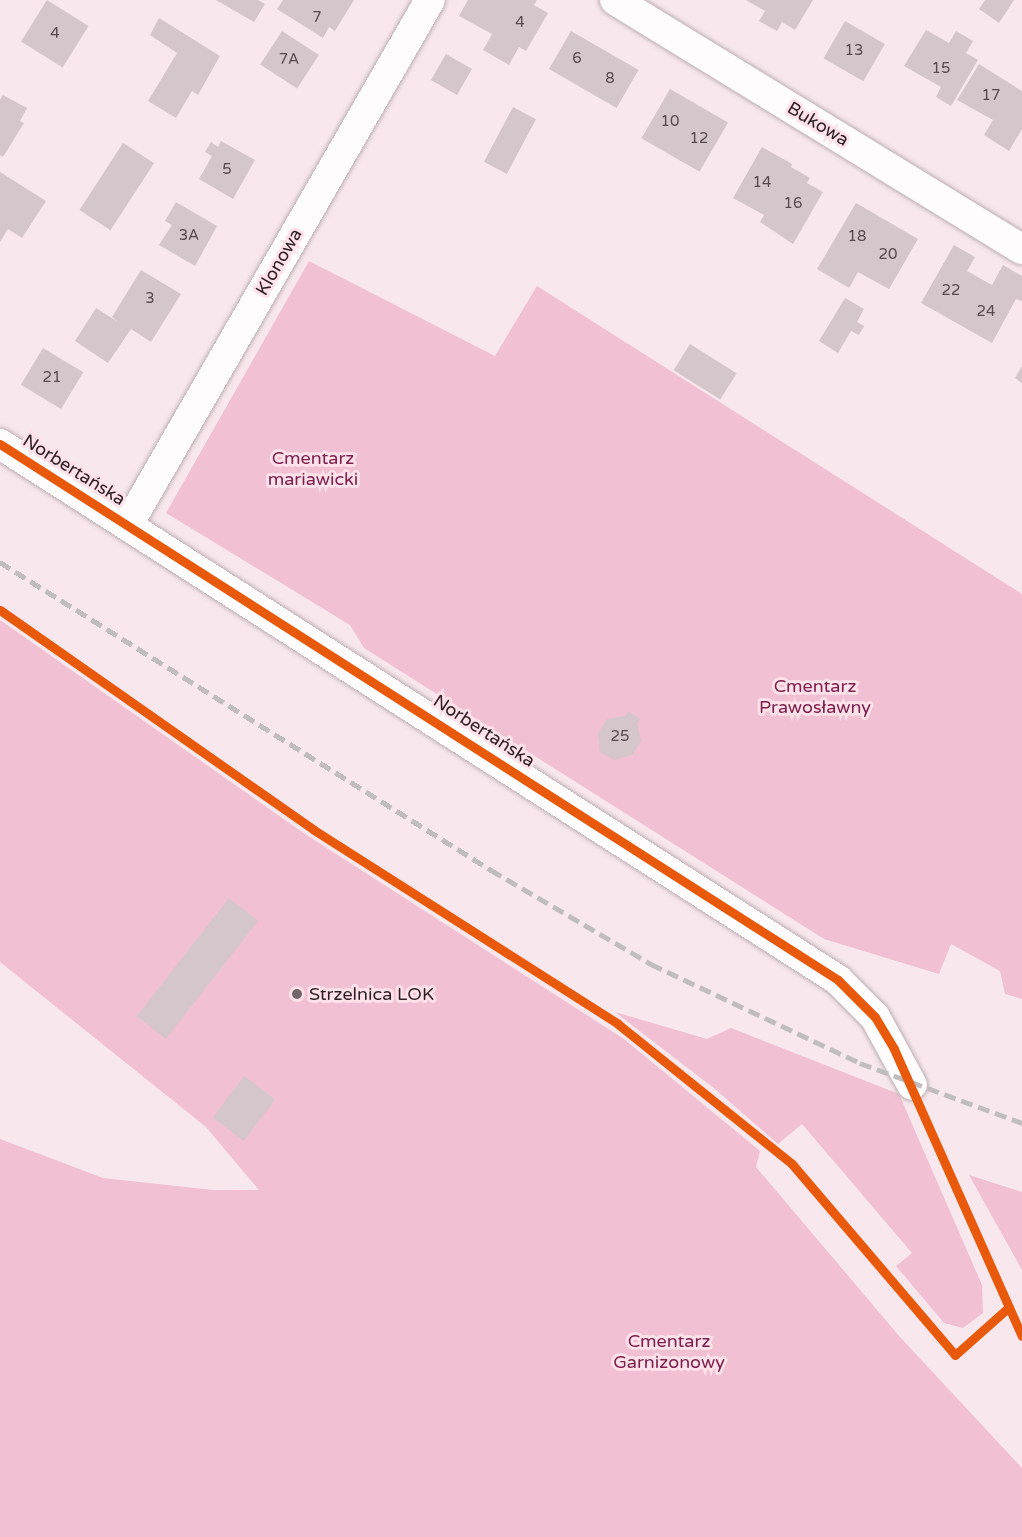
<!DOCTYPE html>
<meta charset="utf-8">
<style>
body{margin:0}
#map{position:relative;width:1022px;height:1537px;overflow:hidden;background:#f8e8ed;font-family:"Varela Round",sans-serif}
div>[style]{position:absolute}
.green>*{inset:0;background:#f1c0d2}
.building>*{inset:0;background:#d5c6cb;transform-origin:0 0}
.roads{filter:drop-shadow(0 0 2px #bcaeb3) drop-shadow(0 0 2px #bcaeb3)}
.street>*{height:30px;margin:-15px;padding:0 15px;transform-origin:15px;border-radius:15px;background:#fefcfc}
.rail>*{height:4.5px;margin-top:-2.25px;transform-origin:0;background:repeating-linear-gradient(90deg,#c1bdbe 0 12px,transparent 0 18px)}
.cycleway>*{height:9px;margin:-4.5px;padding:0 4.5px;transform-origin:4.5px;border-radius:4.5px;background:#e8590c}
.dots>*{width:16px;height:16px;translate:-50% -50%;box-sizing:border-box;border:3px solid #ffe1ea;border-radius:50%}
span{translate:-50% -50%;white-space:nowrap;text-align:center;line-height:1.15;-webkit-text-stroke:6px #ffe1ea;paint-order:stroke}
.number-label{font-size:15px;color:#56494d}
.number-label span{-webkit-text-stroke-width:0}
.street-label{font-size:18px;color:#2c1f23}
.park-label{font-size:18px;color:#7d204b}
.poi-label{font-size:18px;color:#2c1f23}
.left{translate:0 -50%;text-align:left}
</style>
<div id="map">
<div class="green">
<div style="clip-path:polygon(309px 261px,495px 356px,537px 286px,1022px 594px,1022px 999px,1005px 994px,1000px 971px,951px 944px,939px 974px,824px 939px,364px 648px,350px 625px,166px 513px)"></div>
<div style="clip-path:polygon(0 620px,305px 834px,624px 1039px,760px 1151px,756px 1167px,900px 1337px,1022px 1468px,1022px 1537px,0 1537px,0 1139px,103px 1178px,213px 1190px,259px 1190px,206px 1127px,0 962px)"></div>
<div style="clip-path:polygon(615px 1012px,707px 1039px,731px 1028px,899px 1094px,982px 1285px,983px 1313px,963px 1328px,944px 1323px,896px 1266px,912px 1253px,802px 1124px,778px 1144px,715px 1089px)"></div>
<div style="clip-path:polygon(969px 1175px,1022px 1192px,1022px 1270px)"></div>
</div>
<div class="building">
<div style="left:47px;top:0;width:49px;height:49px;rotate:32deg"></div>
<div style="clip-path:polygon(216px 0,258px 0,265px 4px,254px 22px)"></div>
<div style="clip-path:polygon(283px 0,354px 0,335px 31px,329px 27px,323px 38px,277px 9px)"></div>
<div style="clip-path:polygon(468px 0,537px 0,534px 5px,548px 13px,526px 51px,519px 47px,509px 65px,483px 50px,492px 34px,459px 16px)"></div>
<div style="clip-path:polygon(746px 0,813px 0,795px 30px,782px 22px,777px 31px,759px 21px,765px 11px)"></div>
<div style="clip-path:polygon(985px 0,1014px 0,999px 23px,979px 9px)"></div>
<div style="clip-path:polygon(159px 18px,220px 56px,198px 95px,192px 91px,176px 118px,148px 101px,177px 53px,150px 35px)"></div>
<div style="left:845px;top:21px;width:46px;height:43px;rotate:30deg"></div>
<div style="clip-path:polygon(926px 30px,949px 43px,956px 31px,973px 41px,966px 53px,978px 60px,951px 106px,936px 97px,941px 87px,904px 66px)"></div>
<div style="left:282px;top:31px;width:44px;height:40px;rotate:33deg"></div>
<div style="left:571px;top:31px;width:78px;height:44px;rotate:30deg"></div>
<div style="left:446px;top:54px;width:30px;height:30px;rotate:30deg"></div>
<div style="clip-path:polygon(979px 64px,1022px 91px,1022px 129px,1009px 151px,984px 135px,993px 120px,957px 100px)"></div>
<div style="left:670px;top:89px;width:67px;height:57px;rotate:30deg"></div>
<div style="clip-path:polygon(3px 95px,27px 108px,20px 121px,24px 123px,3px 157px,0 155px,0 100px)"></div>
<div style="left:513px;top:107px;width:26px;height:62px;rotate:28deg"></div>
<div style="clip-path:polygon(221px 141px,255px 160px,233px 199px,199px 179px,212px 156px,205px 152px,211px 142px,218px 147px)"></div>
<div style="left:123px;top:143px;width:37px;height:80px;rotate:33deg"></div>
<div style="clip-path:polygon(762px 147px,792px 164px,791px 167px,810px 178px,807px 183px,823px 192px,793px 244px,760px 222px,764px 215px,733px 198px)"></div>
<div style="clip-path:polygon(0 172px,46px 201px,22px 238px,8px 229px,0 242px)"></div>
<div style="clip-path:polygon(176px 202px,217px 226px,195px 266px,159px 245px,172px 225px,165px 221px)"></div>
<div style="clip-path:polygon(856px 203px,918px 239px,889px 289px,858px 272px,849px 288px,817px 269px)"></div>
<div style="clip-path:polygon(954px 245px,975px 257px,967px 271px,992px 285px,1003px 265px,1022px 276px,1022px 301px,1016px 299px,992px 343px,921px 303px)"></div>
<div style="clip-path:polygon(141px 270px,181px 294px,151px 342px,131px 329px,108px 363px,75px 341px,96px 308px,118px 322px,112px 317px)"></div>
<div style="clip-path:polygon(845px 298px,864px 309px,857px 322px,864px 326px,859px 335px,851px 331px,838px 353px,819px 341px)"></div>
<div style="left:690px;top:344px;width:55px;height:31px;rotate:32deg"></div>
<div style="left:43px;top:348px;width:47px;height:43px;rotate:31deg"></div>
<div style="clip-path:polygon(1022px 366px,1022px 383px,1015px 378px)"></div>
<div style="clip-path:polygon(628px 711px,640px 719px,637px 723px,641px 741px,632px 755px,614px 760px,600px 752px,598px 733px,607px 719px,625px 716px)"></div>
<div style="left:229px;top:898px;width:37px;height:150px;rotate:38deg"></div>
<div style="left:244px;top:1076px;width:39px;height:52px;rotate:37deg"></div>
</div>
<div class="roads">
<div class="street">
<div style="left:615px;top:0;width:477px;rotate:31.5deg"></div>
<div style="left:0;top:444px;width:995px;rotate:32.6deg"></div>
<div style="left:838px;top:980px;width:52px;rotate:45deg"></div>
<div style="left:875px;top:1017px;width:77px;rotate:61.4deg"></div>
<div style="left:129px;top:523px;width:603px;rotate:-60.08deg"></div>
</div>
</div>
<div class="rail">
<div style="left:0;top:562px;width:580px;rotate:32.1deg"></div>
<div style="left:491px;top:870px;width:186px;rotate:30.4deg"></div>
<div style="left:651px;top:964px;width:231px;rotate:25.3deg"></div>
<div style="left:860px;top:1063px;width:173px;rotate:20.3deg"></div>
</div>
<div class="cycleway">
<div style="left:0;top:444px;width:995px;rotate:32.6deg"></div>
<div style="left:838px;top:980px;width:52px;rotate:45deg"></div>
<div style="left:875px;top:1017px;width:37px;rotate:59deg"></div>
<div style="left:894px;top:1049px;width:314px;rotate:66deg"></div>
<div style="left:0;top:610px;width:383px;rotate:35deg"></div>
<div style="left:314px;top:830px;width:361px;rotate:32.5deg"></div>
<div style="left:618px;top:1024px;width:223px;rotate:38.8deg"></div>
<div style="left:792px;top:1164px;width:251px;rotate:49.5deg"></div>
<div style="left:955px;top:1355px;width:72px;rotate:-41.6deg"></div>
</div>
<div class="dots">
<div style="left:297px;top:994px;background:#73656a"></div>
</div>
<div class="number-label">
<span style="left:317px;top:18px">7</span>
<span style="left:520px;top:23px">4</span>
<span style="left:55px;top:34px">4</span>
<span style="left:854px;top:51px">13</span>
<span style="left:577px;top:59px">6</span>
<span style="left:289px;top:60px">7A</span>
<span style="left:941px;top:69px">15</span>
<span style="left:610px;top:79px">8</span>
<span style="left:991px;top:96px">17</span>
<span style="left:670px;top:122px">10</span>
<span style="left:699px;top:139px">12</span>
<span style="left:227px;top:170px">5</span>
<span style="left:762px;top:183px">14</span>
<span style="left:793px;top:204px">16</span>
<span style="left:189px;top:236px">3A</span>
<span style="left:857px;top:237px">18</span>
<span style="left:888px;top:255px">20</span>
<span style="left:951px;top:291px">22</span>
<span style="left:150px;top:299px">3</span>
<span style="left:986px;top:312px">24</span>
<span style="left:52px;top:378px">21</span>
<span style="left:620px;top:737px">25</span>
</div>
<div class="street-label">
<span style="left:818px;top:124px;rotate:31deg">Bukowa</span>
<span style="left:279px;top:262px;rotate:-60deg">Klonowa</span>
<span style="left:74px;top:470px;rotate:32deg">Norbertańska</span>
<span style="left:484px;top:731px;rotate:33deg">Norbertańska</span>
</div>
<div class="park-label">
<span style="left:313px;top:469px">Cmentarz<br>mariawicki</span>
<span style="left:815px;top:697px">Cmentarz<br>Prawosławny</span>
<span style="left:669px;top:1352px">Cmentarz<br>Garnizonowy</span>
</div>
<div class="poi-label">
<span class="left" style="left:309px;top:994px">Strzelnica LOK</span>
</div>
</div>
